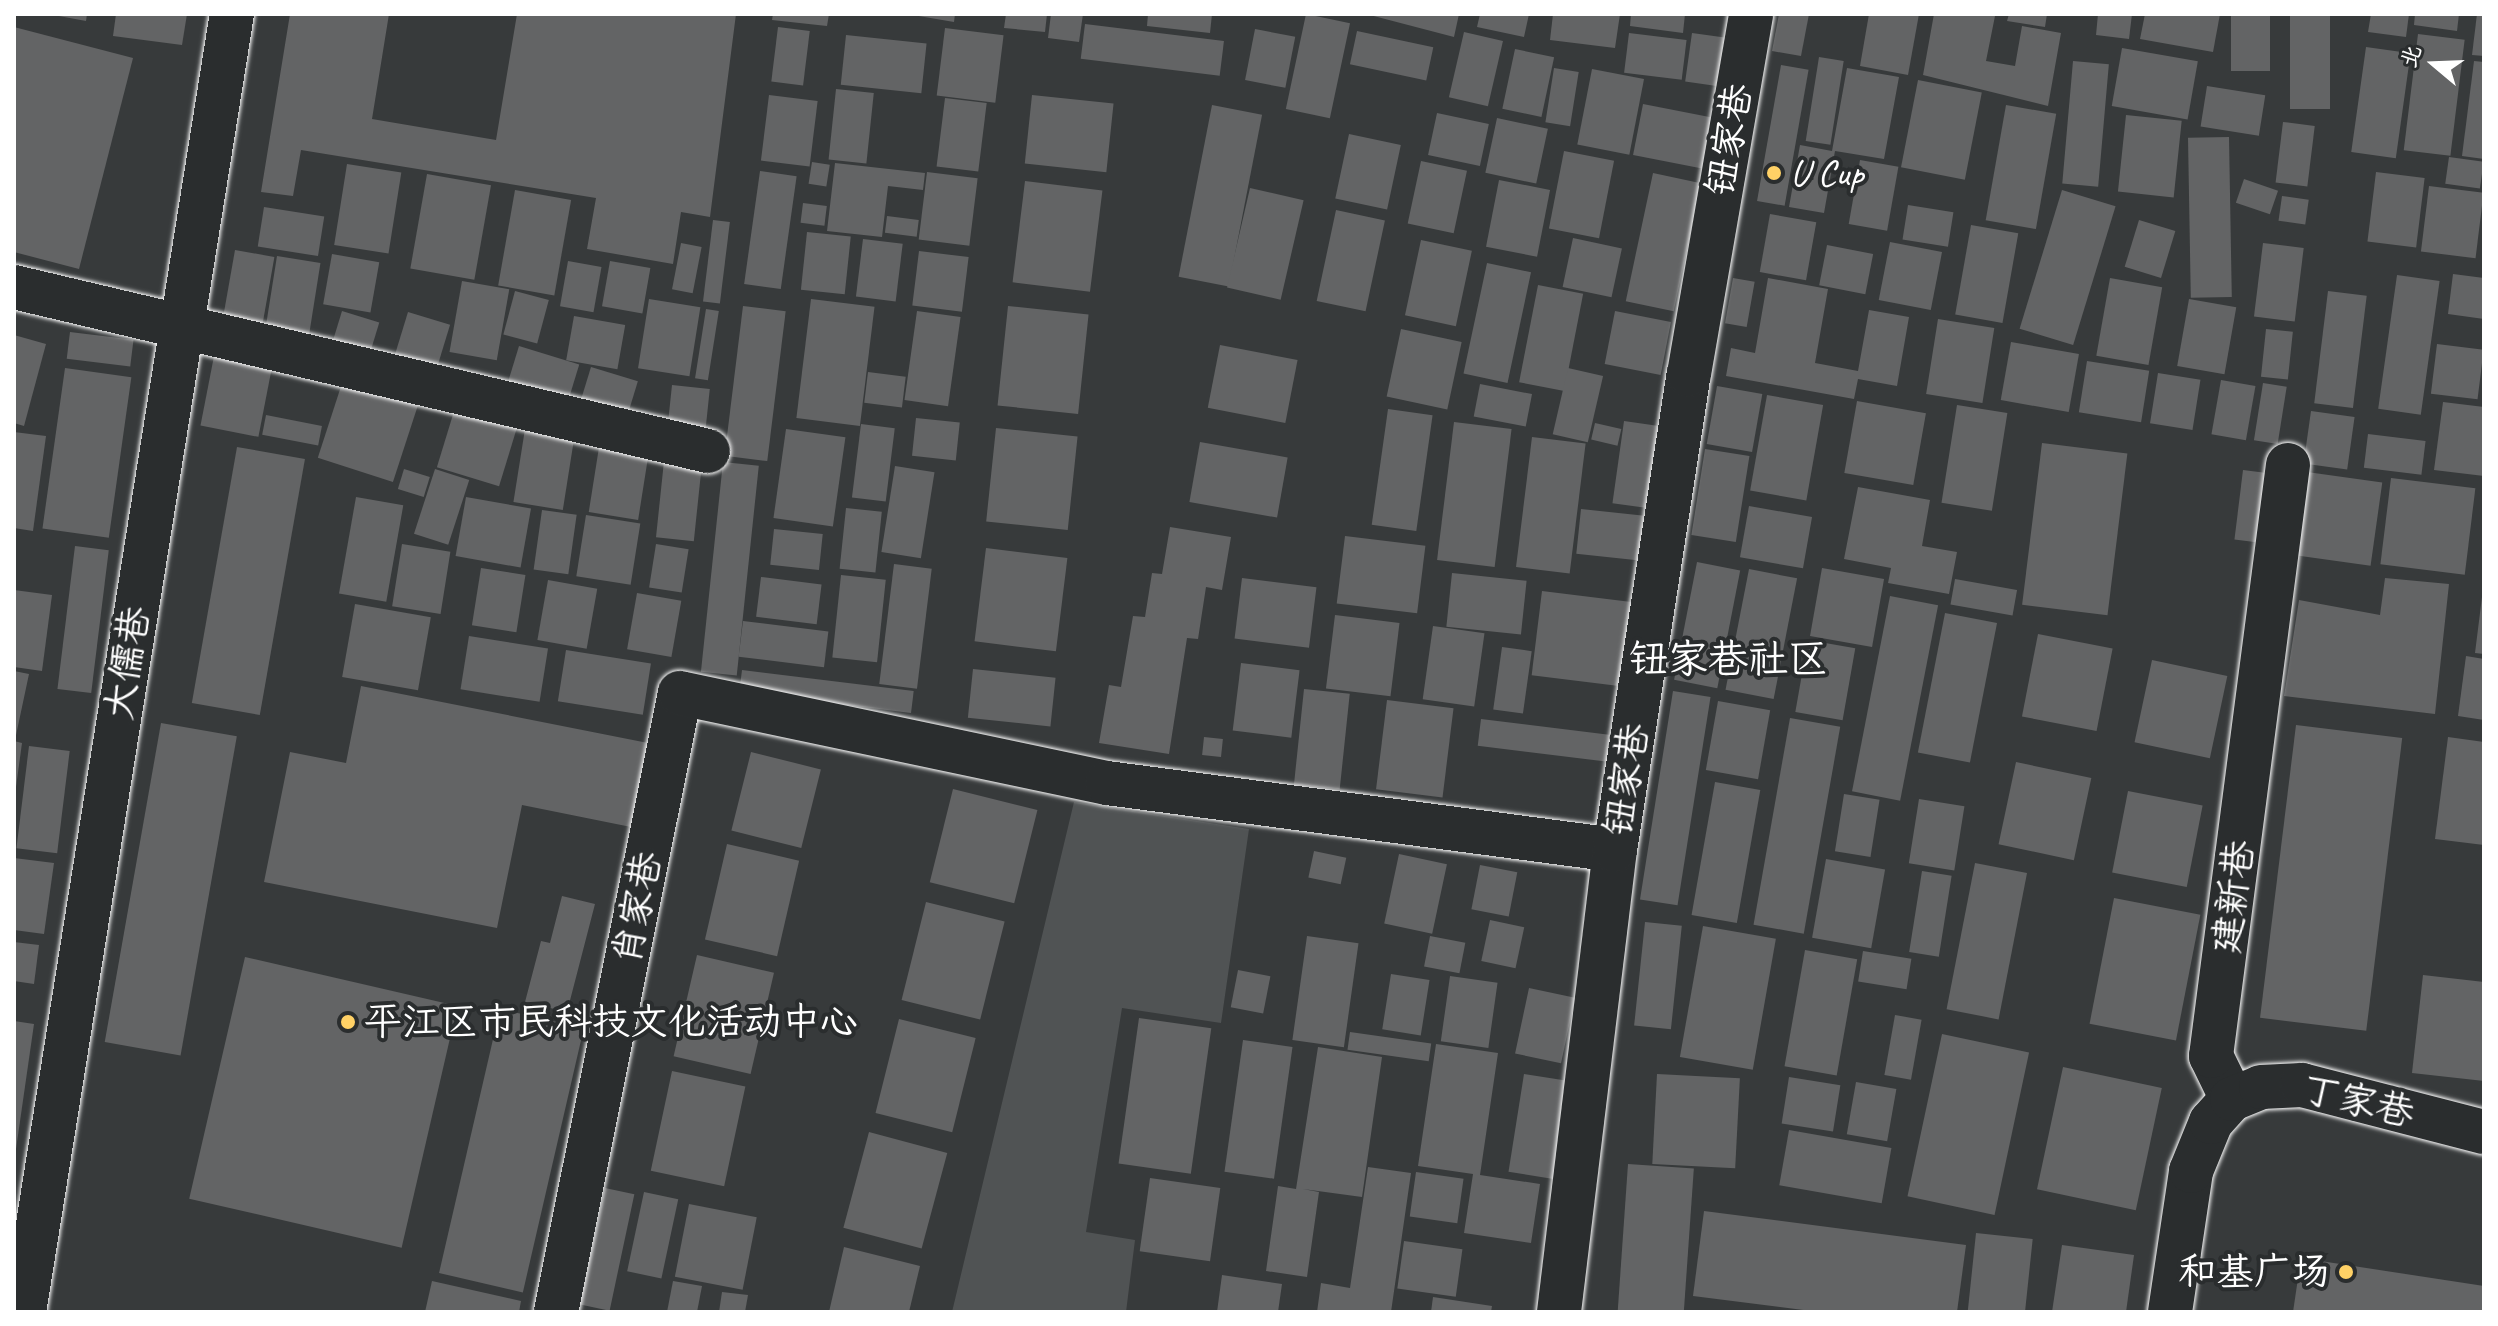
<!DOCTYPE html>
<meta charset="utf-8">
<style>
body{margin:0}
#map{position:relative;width:2498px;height:1326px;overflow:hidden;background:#373a3b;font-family:Caveat,"LXGW WenKai TC",sans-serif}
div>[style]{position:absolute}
.green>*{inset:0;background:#505354}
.building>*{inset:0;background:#636465;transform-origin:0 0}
.roads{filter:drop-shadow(0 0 2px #fff) drop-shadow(0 0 2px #fff)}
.street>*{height:44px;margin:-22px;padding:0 22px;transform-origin:22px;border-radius:22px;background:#2a2d2e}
.secondary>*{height:44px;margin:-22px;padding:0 22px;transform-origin:22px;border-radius:22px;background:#2a2d2e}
.dots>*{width:22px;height:22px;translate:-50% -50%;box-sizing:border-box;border:4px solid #2a2d2e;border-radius:50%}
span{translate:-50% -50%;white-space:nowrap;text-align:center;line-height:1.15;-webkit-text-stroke:8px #2a2d2e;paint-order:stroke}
.street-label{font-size:38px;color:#fff}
.poi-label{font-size:38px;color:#fff}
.left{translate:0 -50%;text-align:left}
.right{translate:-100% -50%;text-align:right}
.neighbourhood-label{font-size:40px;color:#fff}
.frame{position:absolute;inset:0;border:16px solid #fff;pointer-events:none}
.north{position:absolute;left:2394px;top:24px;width:80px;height:80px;-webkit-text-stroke:6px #2a2d2e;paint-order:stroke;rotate:289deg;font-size:22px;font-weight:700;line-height:32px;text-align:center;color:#fff}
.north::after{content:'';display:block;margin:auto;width:28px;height:36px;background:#fff;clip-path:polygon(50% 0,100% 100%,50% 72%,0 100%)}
</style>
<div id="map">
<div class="green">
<div style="clip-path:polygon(1074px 802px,1249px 829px,1221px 1023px,1122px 1008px,1086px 1232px,1135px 1240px,1126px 1312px,952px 1312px)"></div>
</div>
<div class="building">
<div style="clip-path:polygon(48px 14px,87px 14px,86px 21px)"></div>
<div style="clip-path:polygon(116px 14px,187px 14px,182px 45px,113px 36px)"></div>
<div style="clip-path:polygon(290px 14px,389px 14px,372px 119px,496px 140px,517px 14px,736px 14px,710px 217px,681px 212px,673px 264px,587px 249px,596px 198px,301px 150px,293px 196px,261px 192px)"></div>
<div style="clip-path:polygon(773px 14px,829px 14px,827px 26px,772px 20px)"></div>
<div style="clip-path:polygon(907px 14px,955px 14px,954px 22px)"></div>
<div style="clip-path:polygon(1006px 14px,1047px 14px,1045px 32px,1004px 28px)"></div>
<div style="clip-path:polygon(1051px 14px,1083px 14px,1079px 42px,1048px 38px)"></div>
<div style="clip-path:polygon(1148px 14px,1212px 14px,1210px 33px,1147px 26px)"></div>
<div style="left:1306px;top:14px;width:45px;height:97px;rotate:12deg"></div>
<div style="clip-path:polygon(1366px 14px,1459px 14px,1454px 37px)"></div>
<div style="clip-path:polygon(1480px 14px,1529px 14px,1524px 37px,1477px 27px)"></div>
<div style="clip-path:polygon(1553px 14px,1620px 14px,1615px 48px,1550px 40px)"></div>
<div style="clip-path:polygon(1631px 14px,1685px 14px,1683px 33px,1630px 26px)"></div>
<div style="clip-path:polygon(1779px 14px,1809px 14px,1801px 56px,1772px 51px)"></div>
<div style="clip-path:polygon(1869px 14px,1919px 14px,1908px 75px,1860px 66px)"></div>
<div style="clip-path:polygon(1934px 14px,1995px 16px,1986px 61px,2015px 66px,2022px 26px,2061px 33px,2048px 106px,1923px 75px)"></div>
<div style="clip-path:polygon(2009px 14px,2047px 14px,2045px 27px,2007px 21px)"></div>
<div style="clip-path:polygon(2098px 14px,2132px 14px,2129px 39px,2096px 35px)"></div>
<div style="clip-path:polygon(2145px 14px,2220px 14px,2213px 52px,2140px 39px)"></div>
<div style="left:2231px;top:14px;width:39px;height:57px"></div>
<div style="left:2290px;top:14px;width:40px;height:95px"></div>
<div style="clip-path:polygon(2371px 14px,2409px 14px,2406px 37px,2368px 32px)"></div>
<div style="clip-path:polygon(2415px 14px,2459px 14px,2457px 31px,2414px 25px)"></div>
<div style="clip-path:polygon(2477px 14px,2484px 14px,2484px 56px,2472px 55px)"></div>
<div style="left:1085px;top:24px;width:140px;height:35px;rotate:7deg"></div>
<div style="clip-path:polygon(14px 27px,133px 58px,79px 269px,14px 252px)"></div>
<div style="left:778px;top:27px;width:32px;height:55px;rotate:7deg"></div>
<div style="left:945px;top:28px;width:59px;height:68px;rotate:7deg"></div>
<div style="left:1255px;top:29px;width:41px;height:52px;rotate:11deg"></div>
<div style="left:1357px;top:31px;width:78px;height:34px;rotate:12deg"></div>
<div style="left:1464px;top:32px;width:40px;height:67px;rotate:13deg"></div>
<div style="left:1629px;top:33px;width:58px;height:40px;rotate:7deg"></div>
<div style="left:1692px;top:33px;width:44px;height:49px;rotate:8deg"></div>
<div style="left:2418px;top:34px;width:47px;height:117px;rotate:7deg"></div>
<div style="left:846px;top:35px;width:81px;height:50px;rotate:6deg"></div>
<div style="left:2366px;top:47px;width:45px;height:106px;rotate:8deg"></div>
<div style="left:2122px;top:48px;width:77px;height:59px;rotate:10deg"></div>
<div style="left:1515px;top:49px;width:40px;height:61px;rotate:12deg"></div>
<div style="left:1819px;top:57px;width:25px;height:85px;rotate:9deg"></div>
<div style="left:2073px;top:61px;width:36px;height:123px;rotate:5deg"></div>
<div style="clip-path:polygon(2474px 61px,2484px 62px,2484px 159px,2462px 156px)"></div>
<div style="left:1781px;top:65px;width:28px;height:138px;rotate:10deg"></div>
<div style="left:1554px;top:68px;width:25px;height:55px;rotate:9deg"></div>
<div style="clip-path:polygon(1847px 68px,1899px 77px,1884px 159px,1835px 151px,1824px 213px,1789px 207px,1800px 145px,1832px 151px)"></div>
<div style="left:1592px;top:69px;width:53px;height:77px;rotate:11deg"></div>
<div style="left:1918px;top:80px;width:65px;height:89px;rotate:11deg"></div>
<div style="left:2207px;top:86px;width:59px;height:41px;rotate:9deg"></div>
<div style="left:836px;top:89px;width:38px;height:71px;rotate:6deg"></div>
<div style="left:769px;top:95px;width:49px;height:66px;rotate:7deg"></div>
<div style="left:1032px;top:95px;width:82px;height:69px;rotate:6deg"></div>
<div style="left:945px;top:98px;width:42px;height:69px;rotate:7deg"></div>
<div style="left:1643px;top:104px;width:82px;height:52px;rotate:11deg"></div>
<div style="left:1212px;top:105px;width:51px;height:175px;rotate:11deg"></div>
<div style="left:2006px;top:105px;width:51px;height:117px;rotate:10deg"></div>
<div style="left:1437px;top:113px;width:53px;height:43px;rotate:12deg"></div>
<div style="left:2126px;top:115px;width:56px;height:77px;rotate:6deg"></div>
<div style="left:1497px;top:118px;width:52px;height:56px;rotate:12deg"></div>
<div style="left:2283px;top:122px;width:32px;height:61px;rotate:7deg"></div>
<div style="left:1349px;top:134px;width:53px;height:66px;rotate:12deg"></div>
<div style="left:2229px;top:137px;width:160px;height:41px;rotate:89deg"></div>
<div style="left:1564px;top:151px;width:51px;height:79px;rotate:11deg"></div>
<div style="left:2449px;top:157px;width:35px;height:27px;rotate:8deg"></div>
<div style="left:1860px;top:160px;width:39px;height:65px;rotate:10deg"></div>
<div style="left:1421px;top:161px;width:47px;height:64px;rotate:12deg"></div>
<div style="left:812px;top:162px;width:18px;height:22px;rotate:9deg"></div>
<div style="clip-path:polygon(835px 163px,925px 173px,923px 190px,888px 186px,882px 237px,827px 231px)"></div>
<div style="left:347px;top:164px;width:55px;height:82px;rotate:9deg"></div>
<div style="left:760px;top:171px;width:37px;height:114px;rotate:8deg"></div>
<div style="left:927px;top:172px;width:51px;height:68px;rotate:7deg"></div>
<div style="left:2376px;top:172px;width:49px;height:70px;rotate:7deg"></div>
<div style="left:1653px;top:173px;width:49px;height:131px;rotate:12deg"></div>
<div style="left:427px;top:174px;width:65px;height:96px;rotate:10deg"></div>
<div style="left:2244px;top:179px;width:36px;height:25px;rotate:19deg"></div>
<div style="left:1499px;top:180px;width:52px;height:68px;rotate:11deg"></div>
<div style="left:1025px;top:181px;width:78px;height:102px;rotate:7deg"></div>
<div style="left:2429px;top:186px;width:55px;height:66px;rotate:7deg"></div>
<div style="left:1250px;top:188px;width:55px;height:102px;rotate:13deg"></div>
<div style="left:515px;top:190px;width:57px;height:97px;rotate:10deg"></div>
<div style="left:2062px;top:190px;width:56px;height:145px;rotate:17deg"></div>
<div style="left:2282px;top:196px;width:27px;height:25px;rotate:8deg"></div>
<div style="left:803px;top:203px;width:24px;height:20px;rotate:7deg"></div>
<div style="left:1908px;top:205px;width:46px;height:35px;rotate:9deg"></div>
<div style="left:264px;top:207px;width:61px;height:40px;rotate:9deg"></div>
<div style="left:1336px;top:210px;width:50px;height:93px;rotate:12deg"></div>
<div style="left:1770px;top:214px;width:47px;height:59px;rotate:10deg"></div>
<div style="left:887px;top:216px;width:32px;height:17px;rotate:7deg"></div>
<div style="left:713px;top:220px;width:17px;height:82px;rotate:7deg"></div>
<div style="left:2139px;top:220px;width:38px;height:49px;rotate:17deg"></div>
<div style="left:1971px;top:225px;width:48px;height:91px;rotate:10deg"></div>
<div style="left:807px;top:232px;width:44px;height:58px;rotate:6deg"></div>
<div style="left:1573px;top:238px;width:50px;height:50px;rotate:12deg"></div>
<div style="left:863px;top:239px;width:40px;height:58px;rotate:7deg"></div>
<div style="left:1421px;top:240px;width:52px;height:77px;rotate:12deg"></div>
<div style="left:1890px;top:242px;width:53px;height:59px;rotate:11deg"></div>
<div style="left:681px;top:243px;width:21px;height:47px;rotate:11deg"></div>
<div style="left:2263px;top:243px;width:41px;height:74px;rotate:7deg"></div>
<div style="left:1827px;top:245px;width:47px;height:41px;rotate:11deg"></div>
<div style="left:235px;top:250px;width:40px;height:91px;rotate:10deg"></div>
<div style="left:919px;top:251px;width:50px;height:55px;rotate:7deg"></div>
<div style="left:332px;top:254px;width:48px;height:51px;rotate:10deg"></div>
<div style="left:277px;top:256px;width:44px;height:95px;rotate:9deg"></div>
<div style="left:568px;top:261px;width:34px;height:46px;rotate:10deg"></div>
<div style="left:610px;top:261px;width:41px;height:46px;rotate:10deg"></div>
<div style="left:1487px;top:263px;width:45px;height:113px;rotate:12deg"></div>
<div style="clip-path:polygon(2453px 274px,2484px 278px,2484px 319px,2448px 314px)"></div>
<div style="left:2397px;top:275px;width:43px;height:135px;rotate:8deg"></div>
<div style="left:1733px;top:278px;width:22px;height:46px;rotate:10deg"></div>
<div style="clip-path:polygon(1768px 278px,1828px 289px,1815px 363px,1858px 371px,1869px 310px,1909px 317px,1897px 386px,1858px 379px,1854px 399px,1726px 376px,1731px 348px,1755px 353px)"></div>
<div style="left:2110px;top:278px;width:53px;height:79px;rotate:10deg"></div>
<div style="left:462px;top:281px;width:48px;height:72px;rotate:10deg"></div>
<div style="left:1538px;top:285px;width:46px;height:99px;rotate:11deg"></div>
<div style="left:515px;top:291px;width:35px;height:45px;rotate:15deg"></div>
<div style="left:2328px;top:291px;width:39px;height:113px;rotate:7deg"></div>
<div style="left:649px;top:299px;width:52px;height:70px;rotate:9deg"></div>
<div style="left:811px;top:299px;width:64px;height:120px;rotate:7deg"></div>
<div style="left:2189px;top:299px;width:48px;height:68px;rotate:10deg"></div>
<div style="left:743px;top:306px;width:43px;height:151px;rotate:7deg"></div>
<div style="left:1008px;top:306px;width:81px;height:100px;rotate:6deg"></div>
<div style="left:706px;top:309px;width:13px;height:70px;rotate:9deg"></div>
<div style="left:342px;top:311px;width:39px;height:52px;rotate:17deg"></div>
<div style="left:917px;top:311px;width:44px;height:90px;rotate:8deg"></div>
<div style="left:1615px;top:311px;width:57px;height:54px;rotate:11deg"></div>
<div style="left:408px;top:312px;width:44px;height:66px;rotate:17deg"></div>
<div style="left:574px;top:316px;width:52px;height:45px;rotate:10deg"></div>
<div style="left:1938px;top:319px;width:57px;height:76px;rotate:9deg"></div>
<div style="left:1401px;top:329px;width:62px;height:69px;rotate:12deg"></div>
<div style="left:2266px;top:329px;width:27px;height:48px;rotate:6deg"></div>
<div style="left:70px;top:332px;width:64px;height:27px;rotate:7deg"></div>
<div style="clip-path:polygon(14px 335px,46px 344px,24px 426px,14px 423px)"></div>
<div style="left:2011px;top:342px;width:69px;height:59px;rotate:10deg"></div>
<div style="left:2437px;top:344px;width:47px;height:50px;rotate:7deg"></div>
<div style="left:1220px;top:345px;width:79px;height:64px;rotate:11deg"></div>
<div style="left:519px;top:346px;width:63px;height:62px;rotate:17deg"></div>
<div style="left:215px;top:351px;width:59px;height:76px;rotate:11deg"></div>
<div style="left:2087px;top:361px;width:63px;height:52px;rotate:9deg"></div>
<div style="left:591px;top:367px;width:49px;height:61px;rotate:17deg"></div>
<div style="left:65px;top:368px;width:67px;height:162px;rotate:8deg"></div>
<div style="left:1568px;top:368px;width:36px;height:68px;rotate:13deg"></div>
<div style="left:868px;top:372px;width:38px;height:31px;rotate:7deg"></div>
<div style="left:2158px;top:373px;width:43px;height:51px;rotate:9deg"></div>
<div style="left:345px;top:374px;width:79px;height:88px;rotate:18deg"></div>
<div style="left:2221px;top:380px;width:35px;height:55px;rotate:10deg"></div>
<div style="left:2263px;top:383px;width:24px;height:58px;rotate:9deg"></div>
<div style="left:1480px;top:384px;width:53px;height:33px;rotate:11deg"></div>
<div style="left:672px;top:385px;width:38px;height:153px;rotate:6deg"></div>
<div style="left:1717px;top:386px;width:46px;height:59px;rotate:10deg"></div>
<div style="left:1767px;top:395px;width:57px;height:97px;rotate:10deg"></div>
<div style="left:1857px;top:401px;width:70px;height:73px;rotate:10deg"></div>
<div style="clip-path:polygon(2443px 402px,2484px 407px,2484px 476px,2434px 470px)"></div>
<div style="left:1957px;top:405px;width:51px;height:99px;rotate:9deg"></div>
<div style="left:455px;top:408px;width:65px;height:62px;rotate:17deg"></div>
<div style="left:1388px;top:409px;width:45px;height:117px;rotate:8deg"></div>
<div style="left:2311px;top:411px;width:44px;height:53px;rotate:8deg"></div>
<div style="left:266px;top:415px;width:57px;height:20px;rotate:11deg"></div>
<div style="left:916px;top:418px;width:44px;height:38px;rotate:6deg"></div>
<div style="left:1624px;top:421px;width:37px;height:83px;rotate:8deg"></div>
<div style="left:1454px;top:422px;width:58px;height:139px;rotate:7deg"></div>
<div style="left:1595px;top:423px;width:27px;height:17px;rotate:13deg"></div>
<div style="left:861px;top:424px;width:34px;height:74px;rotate:7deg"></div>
<div style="left:996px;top:428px;width:82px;height:94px;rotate:6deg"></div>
<div style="left:525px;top:429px;width:50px;height:74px;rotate:9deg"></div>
<div style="left:786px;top:429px;width:60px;height:90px;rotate:8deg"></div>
<div style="clip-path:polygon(14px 432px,46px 436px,33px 531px,14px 528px)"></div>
<div style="left:2368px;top:434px;width:58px;height:34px;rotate:7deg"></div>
<div style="left:1532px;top:437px;width:54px;height:131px;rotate:7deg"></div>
<div style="left:600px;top:441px;width:50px;height:72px;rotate:9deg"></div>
<div style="left:1200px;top:442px;width:89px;height:61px;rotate:10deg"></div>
<div style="left:2042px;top:443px;width:86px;height:163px;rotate:7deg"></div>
<div style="left:237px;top:447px;width:69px;height:260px;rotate:10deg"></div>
<div style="left:1705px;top:449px;width:45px;height:87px;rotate:9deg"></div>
<div style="left:723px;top:462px;width:36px;height:211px;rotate:6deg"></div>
<div style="left:895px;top:466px;width:40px;height:87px;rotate:9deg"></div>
<div style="left:404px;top:469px;width:27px;height:21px;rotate:17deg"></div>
<div style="left:435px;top:469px;width:36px;height:68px;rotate:18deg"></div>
<div style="left:2243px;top:470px;width:26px;height:70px;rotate:7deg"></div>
<div style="left:2307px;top:472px;width:76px;height:84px;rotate:8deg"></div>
<div style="left:2391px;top:478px;width:85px;height:87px;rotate:7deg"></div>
<div style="clip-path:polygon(1858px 487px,1930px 500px,1922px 546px,1957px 552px,1949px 594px,1888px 583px,1891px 568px,1844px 559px)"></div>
<div style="left:356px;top:497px;width:48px;height:98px;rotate:10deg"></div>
<div style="left:466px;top:497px;width:66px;height:60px;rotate:10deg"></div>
<div style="left:1749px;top:506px;width:64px;height:52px;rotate:10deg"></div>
<div style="left:846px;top:508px;width:36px;height:61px;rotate:6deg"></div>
<div style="left:1581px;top:509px;width:66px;height:45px;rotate:6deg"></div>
<div style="left:542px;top:510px;width:35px;height:60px;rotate:8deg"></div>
<div style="left:586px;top:515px;width:55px;height:62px;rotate:9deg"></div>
<div style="clip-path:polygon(1170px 527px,1231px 537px,1222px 590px,1206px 587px,1198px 639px,1187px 638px,1169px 754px,1099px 743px,1109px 685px,1121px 687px,1133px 616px,1145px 617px,1152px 573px,1162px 574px)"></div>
<div style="left:774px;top:529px;width:49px;height:36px;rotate:6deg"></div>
<div style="left:1345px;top:536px;width:81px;height:68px;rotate:7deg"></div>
<div style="left:402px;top:544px;width:49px;height:63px;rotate:9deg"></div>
<div style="left:656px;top:544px;width:33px;height:44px;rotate:9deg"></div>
<div style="left:75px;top:546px;width:34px;height:144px;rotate:7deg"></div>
<div style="left:986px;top:548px;width:82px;height:94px;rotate:7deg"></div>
<div style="left:1697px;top:562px;width:44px;height:120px;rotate:11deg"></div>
<div style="left:894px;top:564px;width:38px;height:121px;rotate:7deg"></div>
<div style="left:481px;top:568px;width:45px;height:58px;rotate:9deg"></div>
<div style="left:1822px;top:568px;width:63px;height:69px;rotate:10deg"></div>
<div style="left:1749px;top:569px;width:49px;height:123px;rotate:11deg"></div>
<div style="left:1452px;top:573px;width:75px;height:54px;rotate:6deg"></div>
<div style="left:841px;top:575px;width:45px;height:83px;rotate:6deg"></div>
<div style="left:761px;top:577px;width:61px;height:40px;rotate:7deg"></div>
<div style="left:1242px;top:578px;width:75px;height:61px;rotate:7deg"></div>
<div style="clip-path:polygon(2385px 578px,2449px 584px,2435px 714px,2284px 696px,2299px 600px,2380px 615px)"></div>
<div style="left:1955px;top:579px;width:63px;height:26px;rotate:10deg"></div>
<div style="left:548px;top:580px;width:50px;height:61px;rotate:10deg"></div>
<div style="clip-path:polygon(14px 590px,52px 595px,42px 671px,14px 667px)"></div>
<div style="left:1542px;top:591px;width:92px;height:85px;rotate:7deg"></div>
<div style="left:637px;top:593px;width:45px;height:57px;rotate:10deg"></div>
<div style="left:1890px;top:596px;width:49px;height:199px;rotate:11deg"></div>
<div style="clip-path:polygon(2482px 597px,2484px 597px,2484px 654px,2475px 653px)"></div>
<div style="left:355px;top:604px;width:77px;height:74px;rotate:10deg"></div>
<div style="left:1945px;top:613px;width:53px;height:142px;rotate:11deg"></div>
<div style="left:1335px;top:615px;width:65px;height:74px;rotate:7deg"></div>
<div style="left:743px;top:621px;width:86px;height:36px;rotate:7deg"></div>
<div style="left:1433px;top:626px;width:52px;height:74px;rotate:8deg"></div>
<div style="left:2038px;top:634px;width:76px;height:84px;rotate:11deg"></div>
<div style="left:469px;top:636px;width:80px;height:54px;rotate:9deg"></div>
<div style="left:1808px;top:640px;width:48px;height:73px;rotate:10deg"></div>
<div style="left:1502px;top:647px;width:30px;height:63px;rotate:8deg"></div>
<div style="left:566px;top:650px;width:86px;height:52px;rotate:9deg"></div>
<div style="clip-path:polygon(2466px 656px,2484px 659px,2484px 720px,2458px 716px)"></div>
<div style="left:2152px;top:660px;width:77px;height:84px;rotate:12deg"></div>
<div style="left:1241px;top:663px;width:59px;height:68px;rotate:7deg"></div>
<div style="left:973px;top:669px;width:83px;height:49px;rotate:6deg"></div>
<div style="left:742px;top:670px;width:173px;height:22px;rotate:7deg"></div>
<div style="clip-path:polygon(14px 671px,29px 674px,15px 740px,14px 740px)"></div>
<div style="clip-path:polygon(361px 686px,648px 743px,631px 827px,522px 805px,497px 928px,264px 882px,290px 752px,346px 763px)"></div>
<div style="left:1304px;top:689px;width:46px;height:96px;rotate:6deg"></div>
<div style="left:1673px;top:691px;width:38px;height:211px;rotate:9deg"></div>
<div style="left:1387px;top:700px;width:67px;height:90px;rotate:7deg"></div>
<div style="left:1718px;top:701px;width:53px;height:70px;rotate:10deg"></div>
<div style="left:1790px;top:718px;width:51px;height:210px;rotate:10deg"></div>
<div style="left:1481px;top:719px;width:131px;height:27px;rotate:7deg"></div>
<div style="left:161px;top:723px;width:77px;height:324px;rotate:10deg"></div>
<div style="left:2296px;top:725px;width:107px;height:295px;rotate:7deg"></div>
<div style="left:1204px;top:737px;width:19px;height:18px;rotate:6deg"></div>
<div style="clip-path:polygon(2448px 737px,2484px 742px,2484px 845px,2435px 839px)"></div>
<div style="clip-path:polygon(14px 741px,22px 743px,16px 787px,14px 787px)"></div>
<div style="left:29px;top:746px;width:41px;height:103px;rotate:7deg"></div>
<div style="left:751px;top:752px;width:72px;height:81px;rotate:14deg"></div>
<div style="left:2016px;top:762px;width:77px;height:84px;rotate:12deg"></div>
<div style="left:1715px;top:782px;width:46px;height:135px;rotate:10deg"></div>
<div style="left:953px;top:789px;width:87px;height:96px;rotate:14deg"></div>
<div style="left:2128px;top:791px;width:76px;height:83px;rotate:11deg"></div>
<div style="left:1844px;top:794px;width:36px;height:58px;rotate:9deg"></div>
<div style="left:1919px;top:799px;width:46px;height:65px;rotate:9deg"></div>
<div style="left:727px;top:844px;width:74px;height:98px;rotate:13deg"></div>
<div style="left:1314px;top:851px;width:33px;height:27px;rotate:12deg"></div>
<div style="left:1399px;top:854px;width:49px;height:71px;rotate:12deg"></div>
<div style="clip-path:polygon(14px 858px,54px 863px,44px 934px,14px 930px)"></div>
<div style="left:1826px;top:859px;width:60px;height:80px;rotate:10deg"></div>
<div style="left:1975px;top:863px;width:53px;height:149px;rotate:11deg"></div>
<div style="left:1480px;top:865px;width:38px;height:45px;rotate:11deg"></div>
<div style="left:1922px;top:871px;width:30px;height:82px;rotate:9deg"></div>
<div style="clip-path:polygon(562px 896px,595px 904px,567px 1012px,525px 1002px,541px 941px,550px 943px)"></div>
<div style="left:2114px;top:898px;width:88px;height:128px;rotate:11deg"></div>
<div style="left:926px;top:902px;width:81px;height:101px;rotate:14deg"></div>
<div style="left:1490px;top:920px;width:35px;height:42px;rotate:12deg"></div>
<div style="left:1645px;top:922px;width:37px;height:104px;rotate:6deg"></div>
<div style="left:1703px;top:926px;width:74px;height:133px;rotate:10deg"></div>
<div style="left:1307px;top:936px;width:52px;height:105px;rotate:8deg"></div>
<div style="left:1430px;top:936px;width:36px;height:31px;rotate:11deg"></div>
<div style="clip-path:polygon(14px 942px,39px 945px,34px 984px,14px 981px)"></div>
<div style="left:1805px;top:950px;width:53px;height:118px;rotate:10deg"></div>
<div style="left:1863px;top:951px;width:49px;height:31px;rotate:9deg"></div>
<div style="left:697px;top:955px;width:79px;height:104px;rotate:13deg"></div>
<div style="left:245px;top:957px;width:218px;height:248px;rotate:13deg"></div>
<div style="left:1238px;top:970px;width:33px;height:38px;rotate:11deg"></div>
<div style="left:1391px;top:974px;width:39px;height:56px;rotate:9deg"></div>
<div style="clip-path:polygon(2423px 975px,2484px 982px,2484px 1081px,2412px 1073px)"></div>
<div style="left:1450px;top:976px;width:48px;height:66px;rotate:8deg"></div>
<div style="left:1529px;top:988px;width:47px;height:67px;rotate:12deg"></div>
<div style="left:500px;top:1009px;width:86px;height:271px;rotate:13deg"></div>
<div style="left:1895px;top:1015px;width:27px;height:61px;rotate:10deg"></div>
<div style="left:1139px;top:1018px;width:73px;height:147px;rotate:8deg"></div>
<div style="left:899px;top:1019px;width:79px;height:97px;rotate:14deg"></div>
<div style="clip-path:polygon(14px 1021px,34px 1024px,16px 1149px,14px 1149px)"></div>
<div style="left:1350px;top:1032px;width:82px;height:18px;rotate:8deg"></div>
<div style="left:1942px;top:1034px;width:89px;height:166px;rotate:12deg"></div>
<div style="left:1243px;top:1040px;width:50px;height:133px;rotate:8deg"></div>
<div style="clip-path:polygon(1436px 1044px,1498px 1053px,1480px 1175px,1540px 1184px,1531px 1243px,1464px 1233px,1473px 1174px,1418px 1166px)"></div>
<div style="clip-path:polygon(1318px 1047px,1382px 1057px,1362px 1197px,1303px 1189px,1319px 1192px,1307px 1277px,1266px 1271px,1278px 1186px,1296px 1189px)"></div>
<div style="left:2063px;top:1067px;width:101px;height:125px;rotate:12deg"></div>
<div style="left:672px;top:1071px;width:75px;height:102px;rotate:12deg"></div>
<div style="left:1524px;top:1074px;width:47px;height:99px;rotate:9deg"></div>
<div style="left:1657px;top:1074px;width:83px;height:90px;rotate:3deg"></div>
<div style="left:1789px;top:1077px;width:52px;height:47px;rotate:9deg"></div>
<div style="left:1856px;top:1082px;width:41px;height:53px;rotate:10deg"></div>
<div style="left:1789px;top:1130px;width:104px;height:56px;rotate:10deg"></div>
<div style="left:869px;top:1132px;width:81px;height:99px;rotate:15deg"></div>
<div style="left:1628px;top:1164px;width:66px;height:149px;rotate:4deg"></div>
<div style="clip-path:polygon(1368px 1167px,1411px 1173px,1391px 1312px,1317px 1312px,1321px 1283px,1350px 1288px)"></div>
<div style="left:1416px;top:1172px;width:48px;height:45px;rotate:8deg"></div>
<div style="left:1150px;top:1178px;width:71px;height:74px;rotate:8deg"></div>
<div style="left:605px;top:1188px;width:30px;height:119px;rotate:12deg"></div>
<div style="left:644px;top:1192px;width:35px;height:81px;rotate:12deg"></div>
<div style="left:689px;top:1204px;width:69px;height:74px;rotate:11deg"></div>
<div style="clip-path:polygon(1704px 1211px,1966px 1245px,1957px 1312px,1819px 1312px,1693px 1296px)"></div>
<div style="left:1976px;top:1233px;width:57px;height:80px;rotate:6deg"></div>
<div style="left:1404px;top:1241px;width:59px;height:48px;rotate:8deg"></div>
<div style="clip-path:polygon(2062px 1245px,2134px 1255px,2126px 1312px,2052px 1312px)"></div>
<div style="clip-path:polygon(844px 1247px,920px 1266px,909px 1312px,829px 1312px)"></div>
<div style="clip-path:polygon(2301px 1258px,2484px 1286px,2484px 1312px,2293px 1312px)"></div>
<div style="clip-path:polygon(1222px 1275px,1282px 1284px,1278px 1312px,1217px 1312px)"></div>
<div style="clip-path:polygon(432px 1281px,521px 1301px,519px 1312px,425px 1312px)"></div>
<div style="clip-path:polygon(673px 1281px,702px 1286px,697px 1312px,667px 1312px)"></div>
<div style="clip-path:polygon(722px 1292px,748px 1295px,745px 1312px,719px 1312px)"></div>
<div style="clip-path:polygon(1433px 1297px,1492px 1306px,1491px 1312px,1431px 1312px)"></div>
</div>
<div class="roads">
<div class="street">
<div style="left:14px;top:287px;width:713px;rotate:13.3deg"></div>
<div style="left:2232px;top:1099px;width:48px;rotate:-116deg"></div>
<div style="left:2211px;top:1056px;width:596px;rotate:-82.58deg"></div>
<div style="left:556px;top:1312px;width:631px;rotate:-78.67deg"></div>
<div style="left:680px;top:693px;width:436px;rotate:11.9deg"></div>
<div style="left:1107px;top:783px;width:512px;rotate:7.51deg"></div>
</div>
<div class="secondary">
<div style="left:24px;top:1312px;width:1315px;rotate:-80.9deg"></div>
<div style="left:1559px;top:1312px;width:465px;rotate:-83.1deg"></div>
<div style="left:1615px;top:850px;width:482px;rotate:-81.2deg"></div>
<div style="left:1689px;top:374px;width:365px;rotate:-80.2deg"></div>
<div style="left:2170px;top:1312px;width:143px;rotate:-81.5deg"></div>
<div style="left:2191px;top:1171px;width:53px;rotate:-67.8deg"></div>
<div style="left:2211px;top:1122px;width:31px;rotate:-48deg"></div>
<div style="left:2232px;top:1099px;width:31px;rotate:-22deg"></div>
<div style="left:2261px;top:1087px;width:41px;rotate:-2.8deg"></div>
<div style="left:2302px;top:1085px;width:188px;rotate:14.5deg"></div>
</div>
</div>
<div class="dots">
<div style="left:1774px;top:173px;background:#ffd166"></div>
<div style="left:348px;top:1022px;background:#ffd166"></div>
<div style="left:2346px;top:1272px;background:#ffd166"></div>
</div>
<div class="street-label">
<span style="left:1729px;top:140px;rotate:-80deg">钮家巷</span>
<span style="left:127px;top:663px;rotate:-81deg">大儒巷</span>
<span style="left:1626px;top:780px;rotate:-81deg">钮家巷</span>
<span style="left:2233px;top:897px;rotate:-83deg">建新巷</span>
<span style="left:637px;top:908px;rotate:-79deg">肖家巷</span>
<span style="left:2358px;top:1101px;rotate:13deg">丁家巷</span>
</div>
<div class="poi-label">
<span class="left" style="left:1790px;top:173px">U Cup</span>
<span class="left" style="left:364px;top:1022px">平江区市民科技文化活动中心</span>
<span class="right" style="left:2330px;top:1272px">和基广场</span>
</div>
<div class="neighbourhood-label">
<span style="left:1728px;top:659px">钮家巷社区</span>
</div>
<div class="frame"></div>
<div class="north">北</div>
</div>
